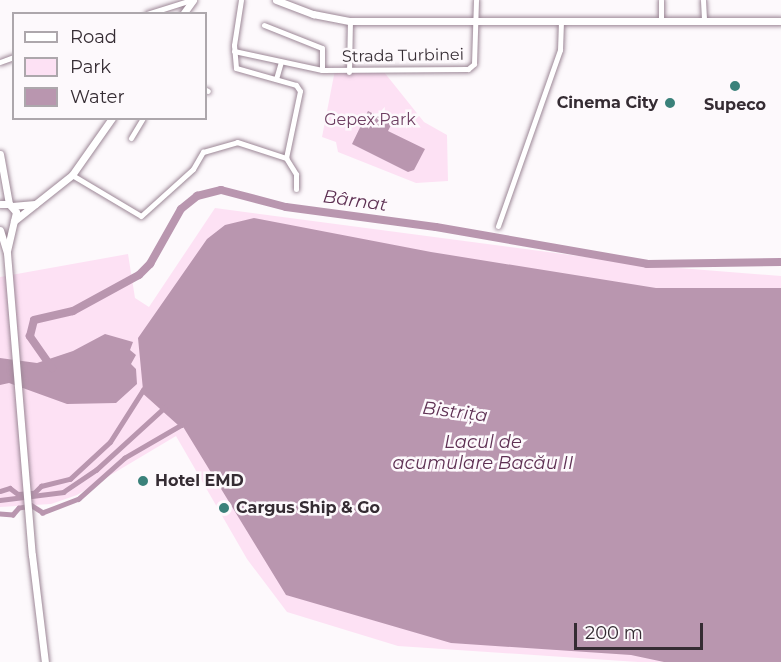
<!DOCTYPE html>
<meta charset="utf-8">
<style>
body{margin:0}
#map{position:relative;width:781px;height:662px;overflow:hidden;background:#fdf9fc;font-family:Montserrat,sans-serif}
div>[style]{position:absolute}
.green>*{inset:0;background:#fde1f4}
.water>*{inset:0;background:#b996af}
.canal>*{height:4.5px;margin:-2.25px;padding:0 2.25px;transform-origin:2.25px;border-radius:2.25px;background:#b996af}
.river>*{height:8px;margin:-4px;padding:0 4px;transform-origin:4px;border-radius:4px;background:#b996af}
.roads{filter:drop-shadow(0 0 2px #9c8796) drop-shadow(0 0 2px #9c8796)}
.minor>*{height:5px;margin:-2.5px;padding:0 2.5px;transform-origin:2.5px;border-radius:2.5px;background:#fff}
.major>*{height:7px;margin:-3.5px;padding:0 3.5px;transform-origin:3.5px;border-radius:3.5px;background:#fff}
.dots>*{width:16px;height:16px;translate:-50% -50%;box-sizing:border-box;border:3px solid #fdf9fc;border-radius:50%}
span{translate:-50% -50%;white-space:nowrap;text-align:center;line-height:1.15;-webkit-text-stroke:5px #fdf9fc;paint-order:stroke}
.street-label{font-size:16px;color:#352c33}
.poi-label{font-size:16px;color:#352c33;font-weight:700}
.right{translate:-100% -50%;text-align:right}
.left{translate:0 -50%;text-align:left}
.park-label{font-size:16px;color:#6e3f62}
.water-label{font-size:18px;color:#5e3053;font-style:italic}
.legend{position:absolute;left:12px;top:12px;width:195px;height:108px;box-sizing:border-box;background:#fdf9fc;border:2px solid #ada7ac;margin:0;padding:8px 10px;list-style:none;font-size:18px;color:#352c33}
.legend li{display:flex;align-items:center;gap:12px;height:30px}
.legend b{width:30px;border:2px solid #ada7ac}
.scale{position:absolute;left:574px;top:623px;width:129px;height:27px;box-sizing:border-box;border:3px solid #352c33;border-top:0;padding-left:8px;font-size:18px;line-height:21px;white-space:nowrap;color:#352c33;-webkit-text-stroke:4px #fdf9fc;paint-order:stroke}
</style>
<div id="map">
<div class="green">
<div style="clip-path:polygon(335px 70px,384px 72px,424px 122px,447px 135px,448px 181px,416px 183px,338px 152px,336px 142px,322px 137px)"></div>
<div style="clip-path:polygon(215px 208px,654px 266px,781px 276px,781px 662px,638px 662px,398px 646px,287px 612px,247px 559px,176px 436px,77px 495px,51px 504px,0 507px,0 277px,128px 254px,135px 298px,149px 307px)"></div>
</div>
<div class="water">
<div style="clip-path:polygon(368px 111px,392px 123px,388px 131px,425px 149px,414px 170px,408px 172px,352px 144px)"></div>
<div style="clip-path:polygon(254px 218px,431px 252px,656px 288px,781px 288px,781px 662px,664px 662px,631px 655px,451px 643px,286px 595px,182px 425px,143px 390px,138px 338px,207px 239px,225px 225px)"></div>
<div style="clip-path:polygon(105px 334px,133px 342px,130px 350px,136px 355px,131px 364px,136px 369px,137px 384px,116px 403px,67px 404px,9px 383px,0 385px,0 358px,37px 363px,73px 351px)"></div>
</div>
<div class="canal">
<div style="left:0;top:491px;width:10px;rotate:-17deg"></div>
<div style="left:10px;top:488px;width:10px;rotate:37deg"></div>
<div style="left:18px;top:494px;width:16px;rotate:-4deg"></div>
<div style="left:34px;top:493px;width:10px;rotate:-45deg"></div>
<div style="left:41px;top:486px;width:30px;rotate:-14deg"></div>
<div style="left:70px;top:479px;width:54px;rotate:-42.8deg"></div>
<div style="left:110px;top:442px;width:62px;rotate:-57.6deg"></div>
<div style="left:143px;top:390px;width:52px;rotate:41.9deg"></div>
<div style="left:182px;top:425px;width:66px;rotate:149.9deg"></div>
<div style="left:125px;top:458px;width:62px;rotate:138.3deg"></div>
<div style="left:79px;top:499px;width:39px;rotate:159deg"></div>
<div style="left:43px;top:513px;width:13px;rotate:-148deg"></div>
<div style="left:32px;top:506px;width:13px;rotate:171deg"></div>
<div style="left:19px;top:508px;width:9px;rotate:131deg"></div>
<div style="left:13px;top:515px;width:13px;rotate:-176deg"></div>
<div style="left:0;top:500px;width:64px;rotate:-7.2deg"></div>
<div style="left:63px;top:492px;width:40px;rotate:-34deg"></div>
<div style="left:96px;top:470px;width:93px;rotate:-42.4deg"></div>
</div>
<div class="river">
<div style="left:52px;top:368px;width:39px;rotate:-125deg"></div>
<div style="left:30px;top:336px;width:16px;rotate:-76deg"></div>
<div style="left:34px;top:320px;width:40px;rotate:-13deg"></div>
<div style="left:73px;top:311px;width:75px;rotate:-28.6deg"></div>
<div style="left:139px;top:275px;width:16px;rotate:-45deg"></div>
<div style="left:150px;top:264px;width:63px;rotate:-60.6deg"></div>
<div style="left:181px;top:209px;width:21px;rotate:-39deg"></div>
<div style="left:197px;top:196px;width:25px;rotate:-14deg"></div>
<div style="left:221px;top:190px;width:67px;rotate:14.7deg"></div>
<div style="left:286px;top:207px;width:151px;rotate:7.6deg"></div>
<div style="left:436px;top:227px;width:214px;rotate:9.9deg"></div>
<div style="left:647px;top:264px;width:134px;rotate:-0.9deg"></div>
</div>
<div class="roads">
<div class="minor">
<div style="left:241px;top:0;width:46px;rotate:98.8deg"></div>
<div style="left:234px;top:45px;width:23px;rotate:85deg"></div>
<div style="left:236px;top:68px;width:62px;rotate:15.8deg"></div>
<div style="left:296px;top:85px;width:7px;rotate:56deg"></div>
<div style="left:300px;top:91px;width:68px;rotate:101.8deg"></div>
<div style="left:703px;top:0;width:21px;rotate:87deg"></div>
<div style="left:147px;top:14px;width:46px;rotate:-17.7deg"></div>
<div style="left:661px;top:21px;width:21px;rotate:-90deg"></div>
<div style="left:264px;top:25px;width:62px;rotate:21.6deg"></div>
<div style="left:322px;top:48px;width:22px;rotate:90deg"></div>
<div style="left:234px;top:51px;width:90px;rotate:12.2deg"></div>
<div style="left:322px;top:70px;width:146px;rotate:-0.4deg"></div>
<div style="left:468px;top:69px;width:8px;rotate:-40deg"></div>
<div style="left:474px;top:64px;width:64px;rotate:-88.2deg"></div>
<div style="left:0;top:62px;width:15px;rotate:-20deg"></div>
<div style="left:349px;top:72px;width:51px;rotate:-88.9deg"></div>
<div style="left:276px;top:79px;width:18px;rotate:-74deg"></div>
<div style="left:206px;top:90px;width:2px;rotate:27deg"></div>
<div style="left:131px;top:138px;width:23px;rotate:-59deg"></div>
<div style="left:72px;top:175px;width:80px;rotate:30.7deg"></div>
<div style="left:141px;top:216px;width:70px;rotate:-42.1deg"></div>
<div style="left:193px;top:169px;width:20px;rotate:-60deg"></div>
<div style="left:203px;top:152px;width:35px;rotate:-16deg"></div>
<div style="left:237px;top:142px;width:52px;rotate:18.1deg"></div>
<div style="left:286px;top:158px;width:19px;rotate:58deg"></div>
<div style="left:296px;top:174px;width:15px;rotate:90deg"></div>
<div style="left:498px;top:226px;width:187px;rotate:-70.6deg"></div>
<div style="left:560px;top:50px;width:30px;rotate:-88deg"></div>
</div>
<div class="major">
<div style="left:276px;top:0;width:40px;rotate:21deg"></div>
<div style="left:313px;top:14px;width:38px;rotate:11deg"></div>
<div style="left:350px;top:21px;width:431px"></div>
<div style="left:183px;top:14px;width:17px;rotate:-54deg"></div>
<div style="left:0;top:154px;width:51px;rotate:79.8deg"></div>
<div style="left:0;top:204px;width:9px"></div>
<div style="left:9px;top:204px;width:11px;rotate:49deg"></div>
<div style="left:16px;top:212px;width:39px;rotate:103deg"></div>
<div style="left:12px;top:206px;width:23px;rotate:-5deg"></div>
<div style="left:14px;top:221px;width:74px;rotate:-38.4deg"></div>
<div style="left:72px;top:175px;width:70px;rotate:-54.9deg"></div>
<div style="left:0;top:230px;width:24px;rotate:73deg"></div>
<div style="left:7px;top:253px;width:303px;rotate:85.3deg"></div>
<div style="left:32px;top:555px;width:108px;rotate:83.1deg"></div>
</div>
</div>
<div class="dots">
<div style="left:735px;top:86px;background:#3a817a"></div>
<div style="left:670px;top:103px;background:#3a817a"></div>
<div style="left:143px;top:481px;background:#3a817a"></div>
<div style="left:224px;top:508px;background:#3a817a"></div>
</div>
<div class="street-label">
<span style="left:403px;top:56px;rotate:-1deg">Strada Turbinei</span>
</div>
<div class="poi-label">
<span class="right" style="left:658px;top:103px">Cinema City</span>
<span style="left:735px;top:105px">Supeco</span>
<span class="left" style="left:155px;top:481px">Hotel EMD</span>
<span class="left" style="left:236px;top:508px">Cargus Ship &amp; Go</span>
</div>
<div class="park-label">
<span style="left:370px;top:120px">Gepex Park</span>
</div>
<div class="water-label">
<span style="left:355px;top:201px;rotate:8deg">Bârnat</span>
<span style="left:455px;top:412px;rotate:7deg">Bistrița</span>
<span style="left:483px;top:453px">Lacul de<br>acumulare Bacău II</span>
</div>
<ul class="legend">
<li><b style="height:8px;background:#fff"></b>Road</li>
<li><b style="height:16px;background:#fde1f4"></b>Park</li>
<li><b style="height:16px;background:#b996af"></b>Water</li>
</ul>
<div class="scale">200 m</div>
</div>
